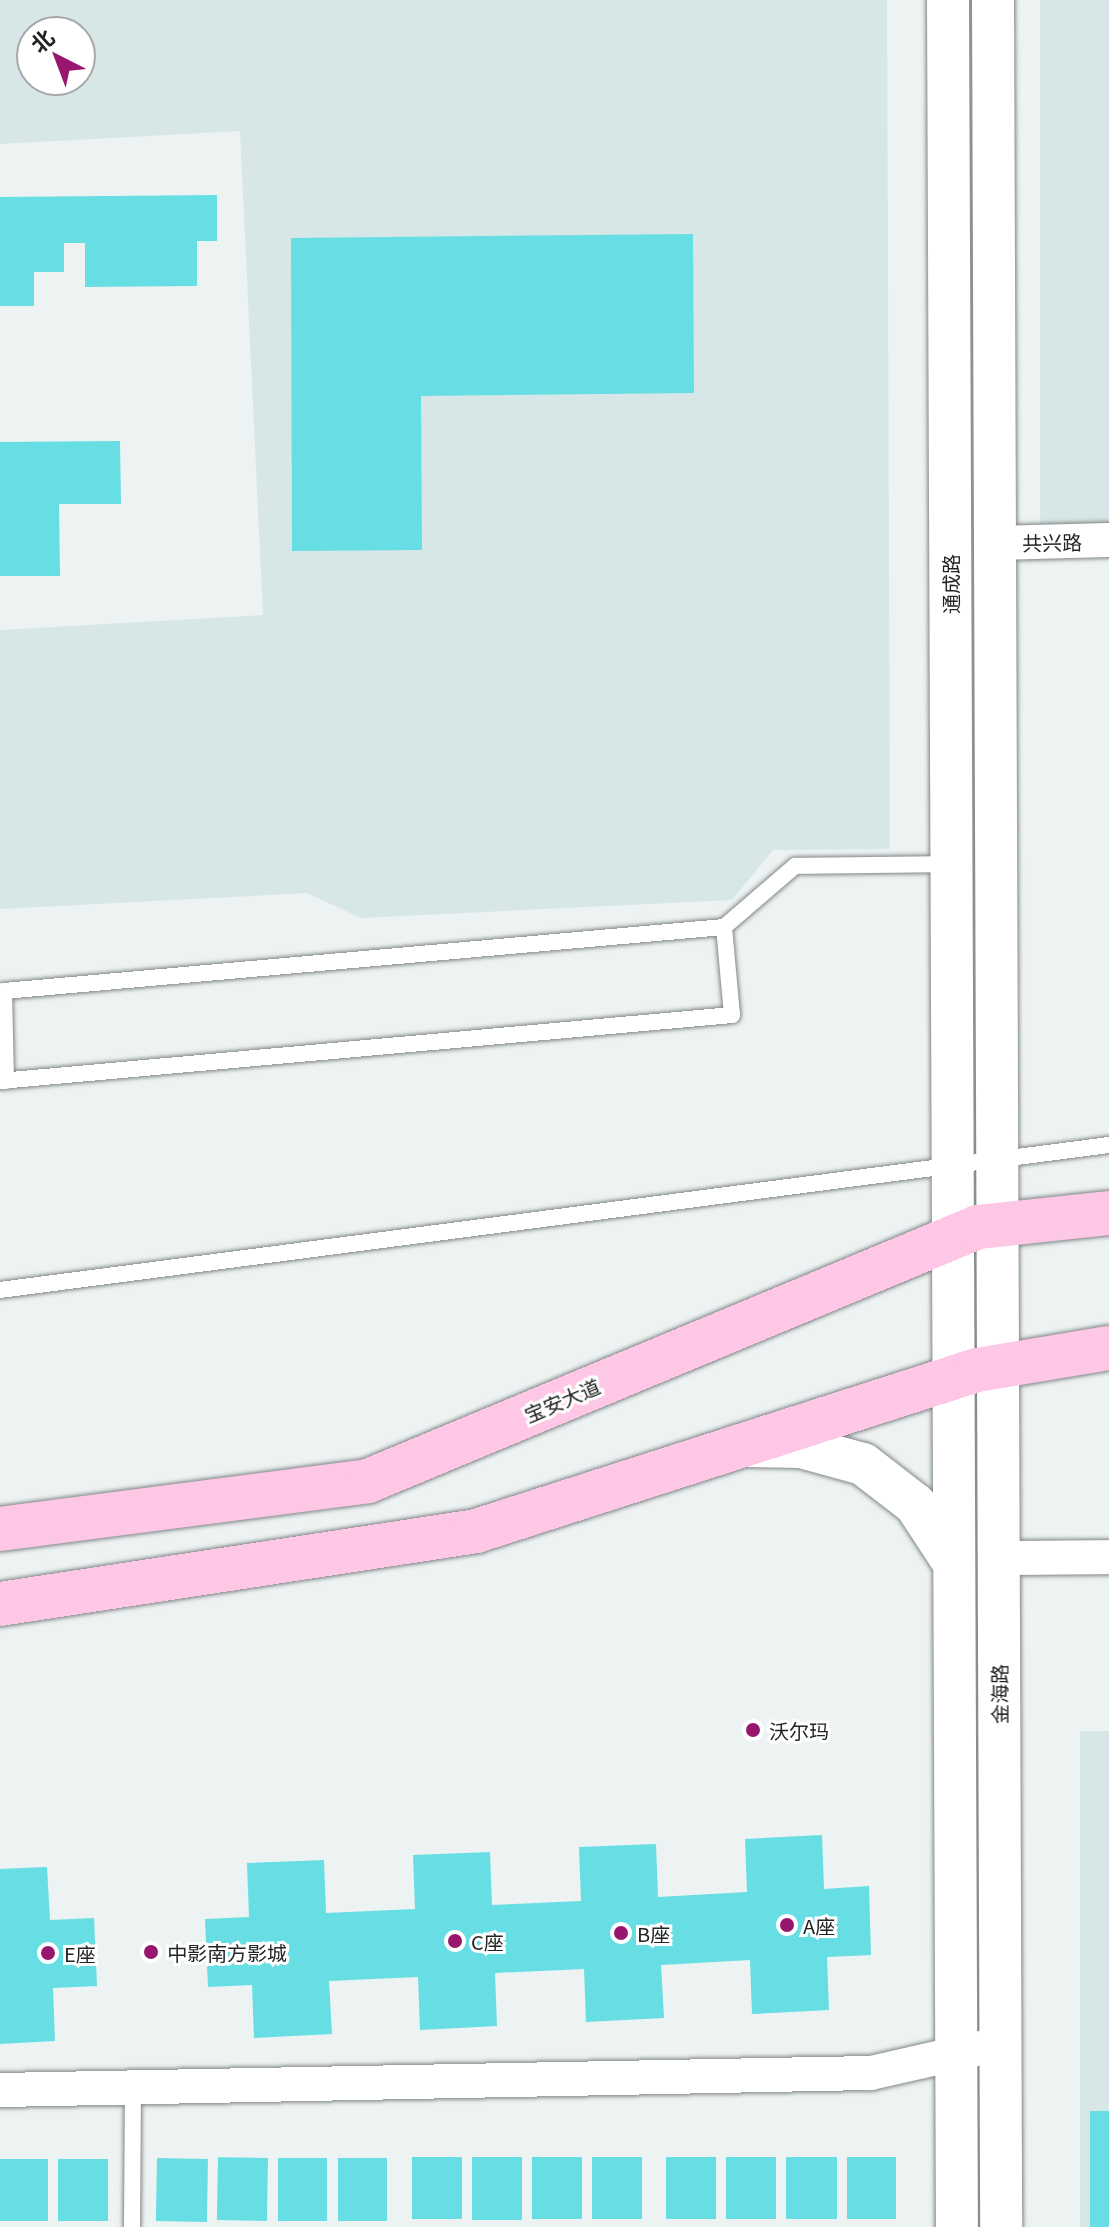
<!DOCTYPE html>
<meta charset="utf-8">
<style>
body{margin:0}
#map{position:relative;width:1109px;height:2227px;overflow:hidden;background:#edf2f2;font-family:Georgia,"Noto Sans SC",serif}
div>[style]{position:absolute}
.built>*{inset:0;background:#d7e6e6;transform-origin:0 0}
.building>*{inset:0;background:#67dee3;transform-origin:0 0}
.roads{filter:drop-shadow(0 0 2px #828787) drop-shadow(0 0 2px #828787)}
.service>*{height:16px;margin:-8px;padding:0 8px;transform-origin:8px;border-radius:8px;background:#fff}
.minor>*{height:34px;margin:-17px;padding:0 17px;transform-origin:17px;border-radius:17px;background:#fff}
.tertiary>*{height:42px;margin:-21px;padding:0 21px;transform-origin:21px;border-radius:21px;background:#fff}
.primary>*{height:44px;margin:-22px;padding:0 22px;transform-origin:22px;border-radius:22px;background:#fec7e6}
.dots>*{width:22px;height:22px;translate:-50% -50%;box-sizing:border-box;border:4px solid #fff;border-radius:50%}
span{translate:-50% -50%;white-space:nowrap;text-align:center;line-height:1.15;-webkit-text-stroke:6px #fff;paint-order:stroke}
.street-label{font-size:20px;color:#232525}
.poi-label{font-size:20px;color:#232525}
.left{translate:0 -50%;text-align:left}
.north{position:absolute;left:16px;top:16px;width:80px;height:80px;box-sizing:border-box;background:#fff;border:2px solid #a7a8a8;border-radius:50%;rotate:318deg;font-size:22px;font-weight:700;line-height:32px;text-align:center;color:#232525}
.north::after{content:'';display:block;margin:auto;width:28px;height:36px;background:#97176e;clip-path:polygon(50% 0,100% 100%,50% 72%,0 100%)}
</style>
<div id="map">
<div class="built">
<div style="clip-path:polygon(evenodd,0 0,887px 0,890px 849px,773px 850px,732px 900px,361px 918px,307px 893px,0 909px,0 630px,263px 615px,240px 131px,0 144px,0 0,32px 32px,80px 32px,80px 80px,32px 80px,32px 32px)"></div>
<div style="left:1040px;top:0;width:69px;height:542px"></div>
<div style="left:1080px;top:1731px;width:29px;height:496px"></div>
</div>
<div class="building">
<div style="clip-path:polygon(217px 195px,217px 241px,197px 241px,197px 286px,85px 287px,85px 243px,64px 243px,64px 272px,34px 272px,34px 306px,0 306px,0 197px)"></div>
<div style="clip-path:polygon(693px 234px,694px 393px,421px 396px,422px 550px,292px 551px,291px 238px)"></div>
<div style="clip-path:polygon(120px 441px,121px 504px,59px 504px,60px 576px,0 576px,0 442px)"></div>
<div style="clip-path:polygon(822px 1835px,824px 1889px,869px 1886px,871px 1955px,827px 1957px,829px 2010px,752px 2014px,750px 1960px,661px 1965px,664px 2018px,586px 2022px,584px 1969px,495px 1973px,497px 2026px,420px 2030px,418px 1977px,329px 1981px,332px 2034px,254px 2038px,252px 1985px,208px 1987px,205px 1919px,249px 1917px,247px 1863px,324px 1860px,326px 1913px,415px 1909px,413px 1855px,490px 1852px,492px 1905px,581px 1901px,579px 1847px,656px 1844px,658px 1897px,747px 1892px,745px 1839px)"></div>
<div style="clip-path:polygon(47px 1867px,50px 1920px,94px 1918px,97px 1986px,53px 1988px,55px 2041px,0 2044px,0 1869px)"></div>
<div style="left:1090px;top:2111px;width:19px;height:116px"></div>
<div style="left:412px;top:2157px;width:50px;height:62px"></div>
<div style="left:472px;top:2157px;width:50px;height:63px"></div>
<div style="left:532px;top:2157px;width:50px;height:62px"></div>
<div style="left:592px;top:2157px;width:50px;height:62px"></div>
<div style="left:666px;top:2157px;width:50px;height:62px"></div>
<div style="left:726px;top:2157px;width:50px;height:62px"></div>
<div style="left:786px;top:2157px;width:51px;height:62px"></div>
<div style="left:847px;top:2157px;width:49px;height:62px"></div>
<div style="left:157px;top:2158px;width:51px;height:63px;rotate:1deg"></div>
<div style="left:268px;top:2158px;width:63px;height:50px;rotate:91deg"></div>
<div style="left:278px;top:2158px;width:49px;height:63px"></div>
<div style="left:338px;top:2158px;width:49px;height:63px"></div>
<div style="left:0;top:2159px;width:48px;height:62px"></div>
<div style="left:58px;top:2159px;width:50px;height:62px"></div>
</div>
<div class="roads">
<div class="service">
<div style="left:0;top:1081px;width:735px;rotate:-5.15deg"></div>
<div style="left:732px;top:1015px;width:88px;rotate:-95.2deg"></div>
<div style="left:724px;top:927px;width:94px;rotate:-40.7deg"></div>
<div style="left:795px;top:866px;width:154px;rotate:-0.7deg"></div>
<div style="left:6px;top:1081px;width:90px;rotate:-91.3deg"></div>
<div style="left:4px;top:991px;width:723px;rotate:-5.08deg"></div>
<div style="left:0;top:1290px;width:1118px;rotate:-7.45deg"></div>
<div style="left:132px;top:2227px;width:139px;rotate:-89.6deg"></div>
</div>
<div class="minor">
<div style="left:995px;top:543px;width:114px;rotate:-1.5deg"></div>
<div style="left:999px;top:1558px;width:110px;rotate:-0.5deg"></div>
<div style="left:0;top:2090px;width:871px;rotate:-1.12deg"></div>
<div style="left:871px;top:2073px;width:113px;rotate:-12.8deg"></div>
</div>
<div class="tertiary">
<div style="left:948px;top:0;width:2227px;rotate:89.77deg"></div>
<div style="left:993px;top:0;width:2227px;rotate:89.79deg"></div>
<div style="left:748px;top:1446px;width:53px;rotate:1.1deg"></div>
<div style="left:801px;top:1447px;width:64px;rotate:15.3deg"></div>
<div style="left:863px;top:1464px;width:66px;rotate:37.6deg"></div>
<div style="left:915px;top:1504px;width:69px;rotate:56.8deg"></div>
</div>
<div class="primary">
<div style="left:0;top:1529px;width:371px;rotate:-7.4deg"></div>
<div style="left:368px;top:1481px;width:661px;rotate:-22.61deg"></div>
<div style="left:978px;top:1227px;width:132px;rotate:-6.1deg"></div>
<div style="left:0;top:1604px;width:482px;rotate:-8.7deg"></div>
<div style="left:476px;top:1531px;width:526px;rotate:-17.82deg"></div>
<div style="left:977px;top:1370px;width:134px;rotate:-9.5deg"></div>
</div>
</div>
<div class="dots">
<div style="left:753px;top:1730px;background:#97176e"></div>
<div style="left:787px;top:1925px;background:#97176e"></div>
<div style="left:621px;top:1933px;background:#97176e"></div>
<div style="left:455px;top:1941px;background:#97176e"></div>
<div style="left:151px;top:1952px;background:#97176e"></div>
<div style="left:48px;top:1953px;background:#97176e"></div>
</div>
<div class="street-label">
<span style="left:1052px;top:542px;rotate:-1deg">共兴路</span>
<span style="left:950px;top:584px;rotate:-90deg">通成路</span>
<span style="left:562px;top:1400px;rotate:-23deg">宝安大道</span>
<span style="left:999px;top:1694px;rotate:-90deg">金海路</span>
</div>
<div class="poi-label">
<span class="left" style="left:769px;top:1730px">沃尔玛</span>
<span class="left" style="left:803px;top:1925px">A座</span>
<span class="left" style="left:637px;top:1933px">B座</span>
<span class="left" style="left:471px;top:1941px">C座</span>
<span class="left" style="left:167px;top:1952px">中影南方影城</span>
<span class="left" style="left:64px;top:1953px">E座</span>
</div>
<div class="north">北</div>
</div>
